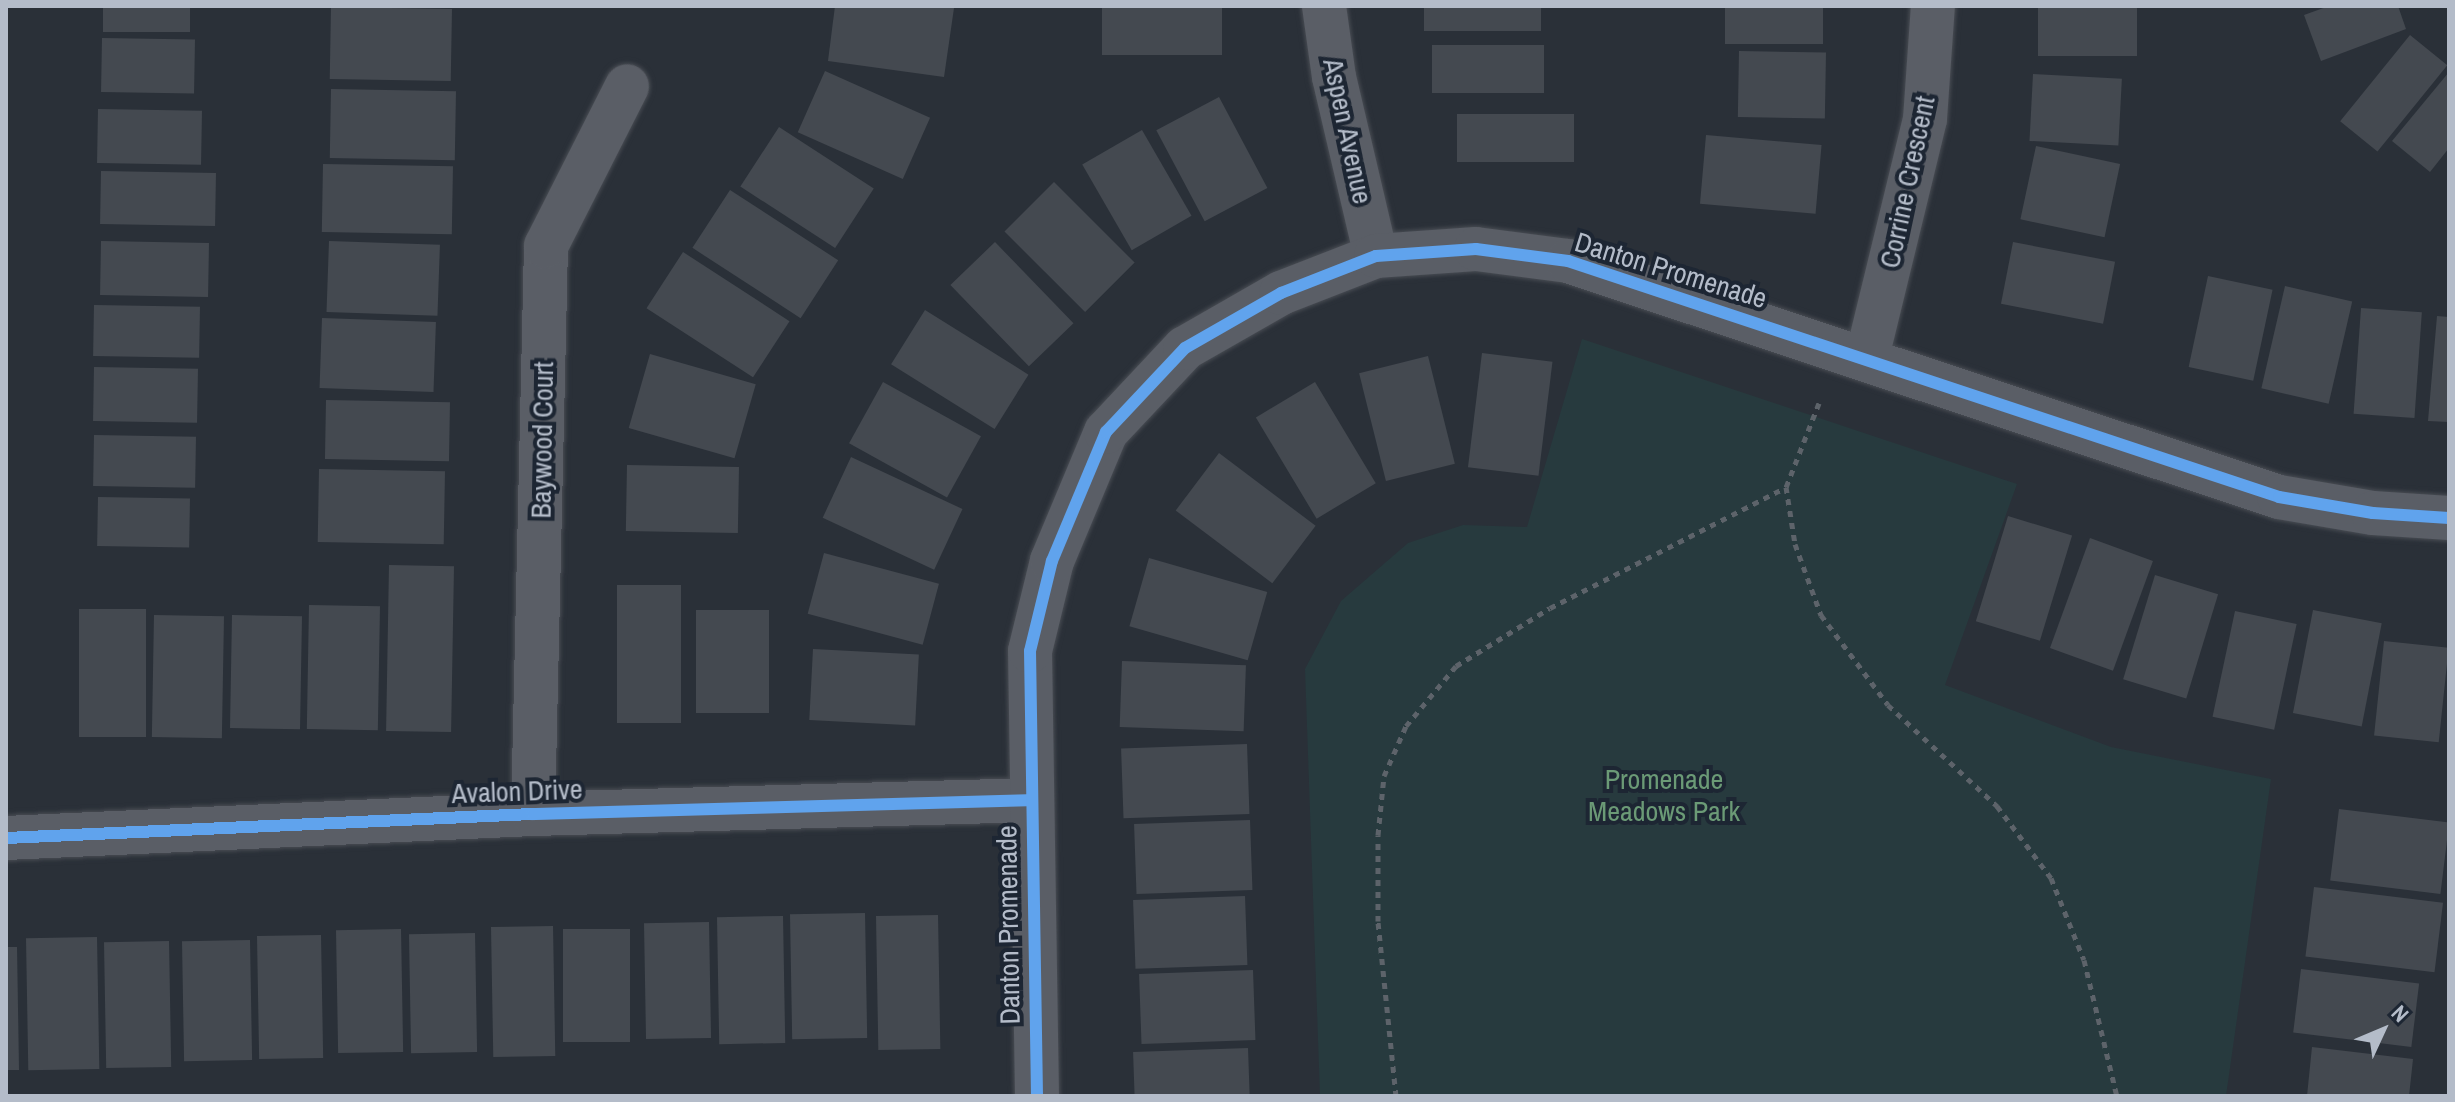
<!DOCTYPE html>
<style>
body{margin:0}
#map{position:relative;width:2455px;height:1102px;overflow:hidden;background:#2a3038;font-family:"Archivo Narrow",sans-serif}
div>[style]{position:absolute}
.green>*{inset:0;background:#273a3e}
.building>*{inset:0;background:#444950;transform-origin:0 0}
.path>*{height:5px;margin-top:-2.5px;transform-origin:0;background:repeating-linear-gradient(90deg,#5d636a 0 6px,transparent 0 12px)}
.roads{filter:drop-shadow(0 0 2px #484c53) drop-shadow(0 0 2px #484c53)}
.minor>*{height:44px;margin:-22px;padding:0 22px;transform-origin:22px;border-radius:22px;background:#5a5e66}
.cycleway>*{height:12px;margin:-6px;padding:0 6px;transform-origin:6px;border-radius:6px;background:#60a3ed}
span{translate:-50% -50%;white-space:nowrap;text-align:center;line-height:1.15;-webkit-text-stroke:8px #1d2633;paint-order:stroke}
.street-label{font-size:28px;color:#b4bcc9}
.park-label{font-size:28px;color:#6b9a76}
.frame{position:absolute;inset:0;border:8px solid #b4bcc9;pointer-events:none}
.north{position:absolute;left:2343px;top:990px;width:80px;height:80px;-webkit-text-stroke:6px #1d2633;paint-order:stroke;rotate:46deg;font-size:22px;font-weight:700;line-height:32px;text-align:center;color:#b4bcc9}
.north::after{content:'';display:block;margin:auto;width:28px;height:36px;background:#b4bcc9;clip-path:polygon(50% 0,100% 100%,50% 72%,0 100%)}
</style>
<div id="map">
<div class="green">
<div style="clip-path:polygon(1582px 339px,2017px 484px,1945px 685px,2111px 747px,2271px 779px,2226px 1096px,1320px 1096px,1305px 669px,1341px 601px,1408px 543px,1463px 525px,1527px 527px)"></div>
</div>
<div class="building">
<div style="left:103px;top:6px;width:87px;height:26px"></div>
<div style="clip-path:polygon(835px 6px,954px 8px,944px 77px,828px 61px)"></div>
<div style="left:1424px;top:6px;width:117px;height:25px"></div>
<div style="left:1725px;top:6px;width:98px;height:38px"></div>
<div style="left:2038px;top:6px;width:99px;height:50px"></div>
<div style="clip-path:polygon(2329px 6px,2398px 6px,2406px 29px,2321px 61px,2304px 15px)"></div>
<div style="left:331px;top:7px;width:121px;height:72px;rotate:1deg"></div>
<div style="left:1102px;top:8px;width:120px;height:47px"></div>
<div style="left:2410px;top:35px;width:48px;height:111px;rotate:39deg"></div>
<div style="left:102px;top:38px;width:93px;height:54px;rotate:1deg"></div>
<div style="left:1432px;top:45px;width:112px;height:48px"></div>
<div style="left:1739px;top:51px;width:87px;height:66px;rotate:1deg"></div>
<div style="left:825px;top:71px;width:115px;height:67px;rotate:24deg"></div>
<div style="clip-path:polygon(2449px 72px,2449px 148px,2430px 172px,2392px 141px)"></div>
<div style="left:2033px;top:74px;width:89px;height:67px;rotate:3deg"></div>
<div style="left:331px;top:89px;width:125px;height:69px;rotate:1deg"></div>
<div style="left:1219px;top:97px;width:103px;height:71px;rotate:62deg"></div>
<div style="left:98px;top:109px;width:104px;height:54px;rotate:1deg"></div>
<div style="left:1457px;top:114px;width:117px;height:48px"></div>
<div style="left:779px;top:127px;width:113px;height:71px;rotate:33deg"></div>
<div style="left:1142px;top:130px;width:99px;height:69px;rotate:60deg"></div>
<div style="left:1706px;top:135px;width:116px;height:69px;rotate:5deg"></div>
<div style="left:2036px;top:146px;width:86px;height:75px;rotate:12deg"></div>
<div style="left:323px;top:164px;width:130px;height:68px;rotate:1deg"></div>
<div style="left:101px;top:171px;width:115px;height:53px;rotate:1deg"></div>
<div style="left:1054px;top:182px;width:114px;height:70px;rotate:45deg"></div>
<div style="left:730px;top:190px;width:129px;height:69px;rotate:33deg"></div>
<div style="left:101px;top:241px;width:108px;height:54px;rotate:1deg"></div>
<div style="left:329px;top:241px;width:111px;height:71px;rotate:2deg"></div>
<div style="left:995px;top:242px;width:113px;height:62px;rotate:46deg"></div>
<div style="left:2013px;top:242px;width:104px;height:63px;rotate:11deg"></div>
<div style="left:683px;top:252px;width:127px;height:67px;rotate:33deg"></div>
<div style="left:2208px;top:276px;width:66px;height:93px;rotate:12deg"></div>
<div style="left:2285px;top:286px;width:69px;height:105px;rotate:13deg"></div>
<div style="left:94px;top:305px;width:106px;height:51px;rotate:1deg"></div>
<div style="left:2361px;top:308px;width:61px;height:106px;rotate:4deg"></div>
<div style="left:925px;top:310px;width:122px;height:64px;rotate:32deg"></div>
<div style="clip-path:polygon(2437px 316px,2449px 317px,2449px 422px,2428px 421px)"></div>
<div style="left:322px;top:318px;width:114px;height:70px;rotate:2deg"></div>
<div style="left:1482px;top:353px;width:71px;height:115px;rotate:7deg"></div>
<div style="left:650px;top:354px;width:110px;height:77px;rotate:16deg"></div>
<div style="left:1428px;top:356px;width:111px;height:71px;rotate:76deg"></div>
<div style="left:94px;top:367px;width:104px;height:54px;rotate:1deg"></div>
<div style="left:883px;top:382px;width:112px;height:70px;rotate:29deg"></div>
<div style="left:1315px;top:382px;width:118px;height:69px;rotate:59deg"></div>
<div style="left:326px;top:400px;width:124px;height:59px;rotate:1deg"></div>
<div style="left:94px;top:435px;width:102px;height:51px;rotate:1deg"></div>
<div style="left:1219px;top:453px;width:121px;height:72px;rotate:37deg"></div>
<div style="left:851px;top:457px;width:123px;height:67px;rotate:25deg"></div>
<div style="left:627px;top:465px;width:112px;height:66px;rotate:1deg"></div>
<div style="left:319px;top:469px;width:126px;height:73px;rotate:1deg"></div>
<div style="left:98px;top:497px;width:92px;height:49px;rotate:1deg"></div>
<div style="left:2008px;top:516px;width:67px;height:110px;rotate:17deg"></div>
<div style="left:2090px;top:538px;width:67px;height:117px;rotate:20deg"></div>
<div style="left:824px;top:553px;width:119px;height:63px;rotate:15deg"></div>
<div style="left:1149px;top:558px;width:123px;height:71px;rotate:16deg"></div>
<div style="left:389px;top:565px;width:65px;height:166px;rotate:1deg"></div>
<div style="left:2155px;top:575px;width:66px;height:109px;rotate:17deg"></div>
<div style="left:617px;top:585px;width:64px;height:138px"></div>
<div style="left:309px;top:605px;width:71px;height:124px;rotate:1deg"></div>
<div style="left:79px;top:609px;width:67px;height:128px"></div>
<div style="left:696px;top:610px;width:73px;height:103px"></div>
<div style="left:2313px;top:610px;width:70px;height:105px;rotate:11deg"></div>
<div style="left:2235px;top:611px;width:63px;height:108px;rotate:12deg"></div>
<div style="left:154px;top:615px;width:70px;height:122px;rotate:1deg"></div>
<div style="left:232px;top:615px;width:70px;height:113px;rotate:1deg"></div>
<div style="left:2384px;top:641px;width:65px;height:95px;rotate:6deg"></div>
<div style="left:813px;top:649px;width:106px;height:71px;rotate:3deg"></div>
<div style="left:1122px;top:661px;width:124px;height:66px;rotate:2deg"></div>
<div style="left:1247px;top:744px;width:70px;height:126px;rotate:88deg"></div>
<div style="left:2339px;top:809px;width:111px;height:72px;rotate:7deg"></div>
<div style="left:1250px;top:820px;width:70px;height:116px;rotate:88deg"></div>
<div style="left:2314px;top:887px;width:130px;height:70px;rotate:7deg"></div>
<div style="left:1245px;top:896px;width:69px;height:112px;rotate:88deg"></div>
<div style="left:865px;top:913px;width:125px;height:75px;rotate:89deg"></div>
<div style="left:938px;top:915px;width:134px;height:62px;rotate:89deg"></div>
<div style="left:783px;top:916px;width:127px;height:66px;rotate:89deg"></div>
<div style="left:709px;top:922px;width:116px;height:65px;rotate:89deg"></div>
<div style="left:553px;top:926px;width:130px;height:62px;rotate:89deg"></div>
<div style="left:401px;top:929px;width:123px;height:65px;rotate:89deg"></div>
<div style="left:563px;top:929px;width:67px;height:113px"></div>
<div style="left:475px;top:933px;width:119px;height:66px;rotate:89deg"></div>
<div style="left:321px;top:935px;width:123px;height:64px;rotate:89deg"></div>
<div style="left:97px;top:937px;width:132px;height:71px;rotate:89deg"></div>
<div style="left:250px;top:940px;width:120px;height:68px;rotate:89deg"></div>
<div style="left:169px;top:941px;width:126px;height:65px;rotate:89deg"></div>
<div style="clip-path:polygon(6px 947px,17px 947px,19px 1070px,6px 1070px)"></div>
<div style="left:2301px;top:969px;width:119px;height:64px;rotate:7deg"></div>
<div style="left:1253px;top:970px;width:70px;height:114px;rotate:88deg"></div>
<div style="clip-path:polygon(2312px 1047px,2413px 1059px,2409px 1096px,2307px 1096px)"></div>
<div style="left:1248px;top:1048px;width:48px;height:115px;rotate:88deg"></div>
</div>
<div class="path">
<div style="left:1819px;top:403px;width:90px;rotate:111.4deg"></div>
<div style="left:1786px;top:487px;width:58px;rotate:81deg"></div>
<div style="left:1795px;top:544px;width:76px;rotate:69.9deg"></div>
<div style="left:1821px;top:615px;width:112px;rotate:53.3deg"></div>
<div style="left:1888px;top:705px;width:149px;rotate:42.8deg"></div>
<div style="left:1997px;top:806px;width:90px;rotate:53.1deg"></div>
<div style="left:2051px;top:878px;width:88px;rotate:68.1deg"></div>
<div style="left:2084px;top:960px;width:140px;rotate:76.4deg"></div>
<div style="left:1396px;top:1096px;width:176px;rotate:-95.9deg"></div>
<div style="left:1378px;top:921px;width:86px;rotate:-90deg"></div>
<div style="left:1378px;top:835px;width:59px;rotate:-84.2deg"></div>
<div style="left:1384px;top:776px;width:55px;rotate:-66.3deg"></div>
<div style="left:1406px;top:726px;width:78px;rotate:-50.2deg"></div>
<div style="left:1456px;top:666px;width:110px;rotate:-31.7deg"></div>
<div style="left:1550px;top:608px;width:265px;rotate:-27.1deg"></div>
</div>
<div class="roads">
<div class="minor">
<div style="left:1324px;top:6px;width:72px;rotate:82deg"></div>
<div style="left:1334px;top:77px;width:184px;rotate:76.8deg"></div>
<div style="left:1867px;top:357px;width:245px;rotate:-76.3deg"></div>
<div style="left:1925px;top:119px;width:113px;rotate:-86deg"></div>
<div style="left:533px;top:814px;width:568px;rotate:-88.69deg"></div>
<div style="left:546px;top:246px;width:179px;rotate:-63.1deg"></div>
<div style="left:6px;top:838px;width:528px;rotate:-2.61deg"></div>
<div style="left:533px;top:814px;width:497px;rotate:-1.6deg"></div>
<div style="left:1037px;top:1096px;width:445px;rotate:-90.9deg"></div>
<div style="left:1030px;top:651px;width:93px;rotate:-76.3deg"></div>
<div style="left:1052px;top:561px;width:140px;rotate:-67.3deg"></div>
<div style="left:1106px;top:432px;width:115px;rotate:-46.8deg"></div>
<div style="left:1185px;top:348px;width:111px;rotate:-29.8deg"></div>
<div style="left:1281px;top:293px;width:102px;rotate:-21.3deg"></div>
<div style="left:1376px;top:256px;width:100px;rotate:-4deg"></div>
<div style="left:1476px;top:249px;width:93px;rotate:7.4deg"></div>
<div style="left:1568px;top:261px;width:749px;rotate:18.36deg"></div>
<div style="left:2279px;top:497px;width:95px;rotate:9.7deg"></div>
<div style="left:2373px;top:513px;width:76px;rotate:3.8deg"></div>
</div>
</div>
<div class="cycleway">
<div style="left:6px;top:838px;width:528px;rotate:-2.61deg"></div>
<div style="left:533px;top:814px;width:497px;rotate:-1.6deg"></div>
<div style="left:1037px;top:1096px;width:445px;rotate:-90.9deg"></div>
<div style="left:1030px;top:651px;width:93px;rotate:-76.3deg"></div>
<div style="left:1052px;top:561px;width:140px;rotate:-67.3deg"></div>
<div style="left:1106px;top:432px;width:115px;rotate:-46.8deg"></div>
<div style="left:1185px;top:348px;width:111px;rotate:-29.8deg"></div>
<div style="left:1281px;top:293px;width:102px;rotate:-21.3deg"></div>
<div style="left:1376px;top:256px;width:100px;rotate:-4deg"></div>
<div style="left:1476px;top:249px;width:93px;rotate:7.4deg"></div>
<div style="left:1568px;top:261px;width:749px;rotate:18.36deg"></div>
<div style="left:2279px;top:497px;width:95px;rotate:9.7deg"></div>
<div style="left:2373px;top:513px;width:76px;rotate:3.8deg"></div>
</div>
<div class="street-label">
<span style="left:1348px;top:131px;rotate:78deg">Aspen Avenue</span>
<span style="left:1907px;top:182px;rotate:-78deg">Corrine Crescent</span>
<span style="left:1671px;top:270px;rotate:17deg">Danton Promenade</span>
<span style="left:542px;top:440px;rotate:-89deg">Baywood Court</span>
<span style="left:517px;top:791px;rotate:-2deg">Avalon Drive</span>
<span style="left:1008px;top:925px;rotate:-91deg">Danton Promenade</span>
</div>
<div class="park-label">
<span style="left:1664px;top:795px">Promenade<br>Meadows Park</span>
</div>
<div class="frame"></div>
<div class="north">N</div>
</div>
